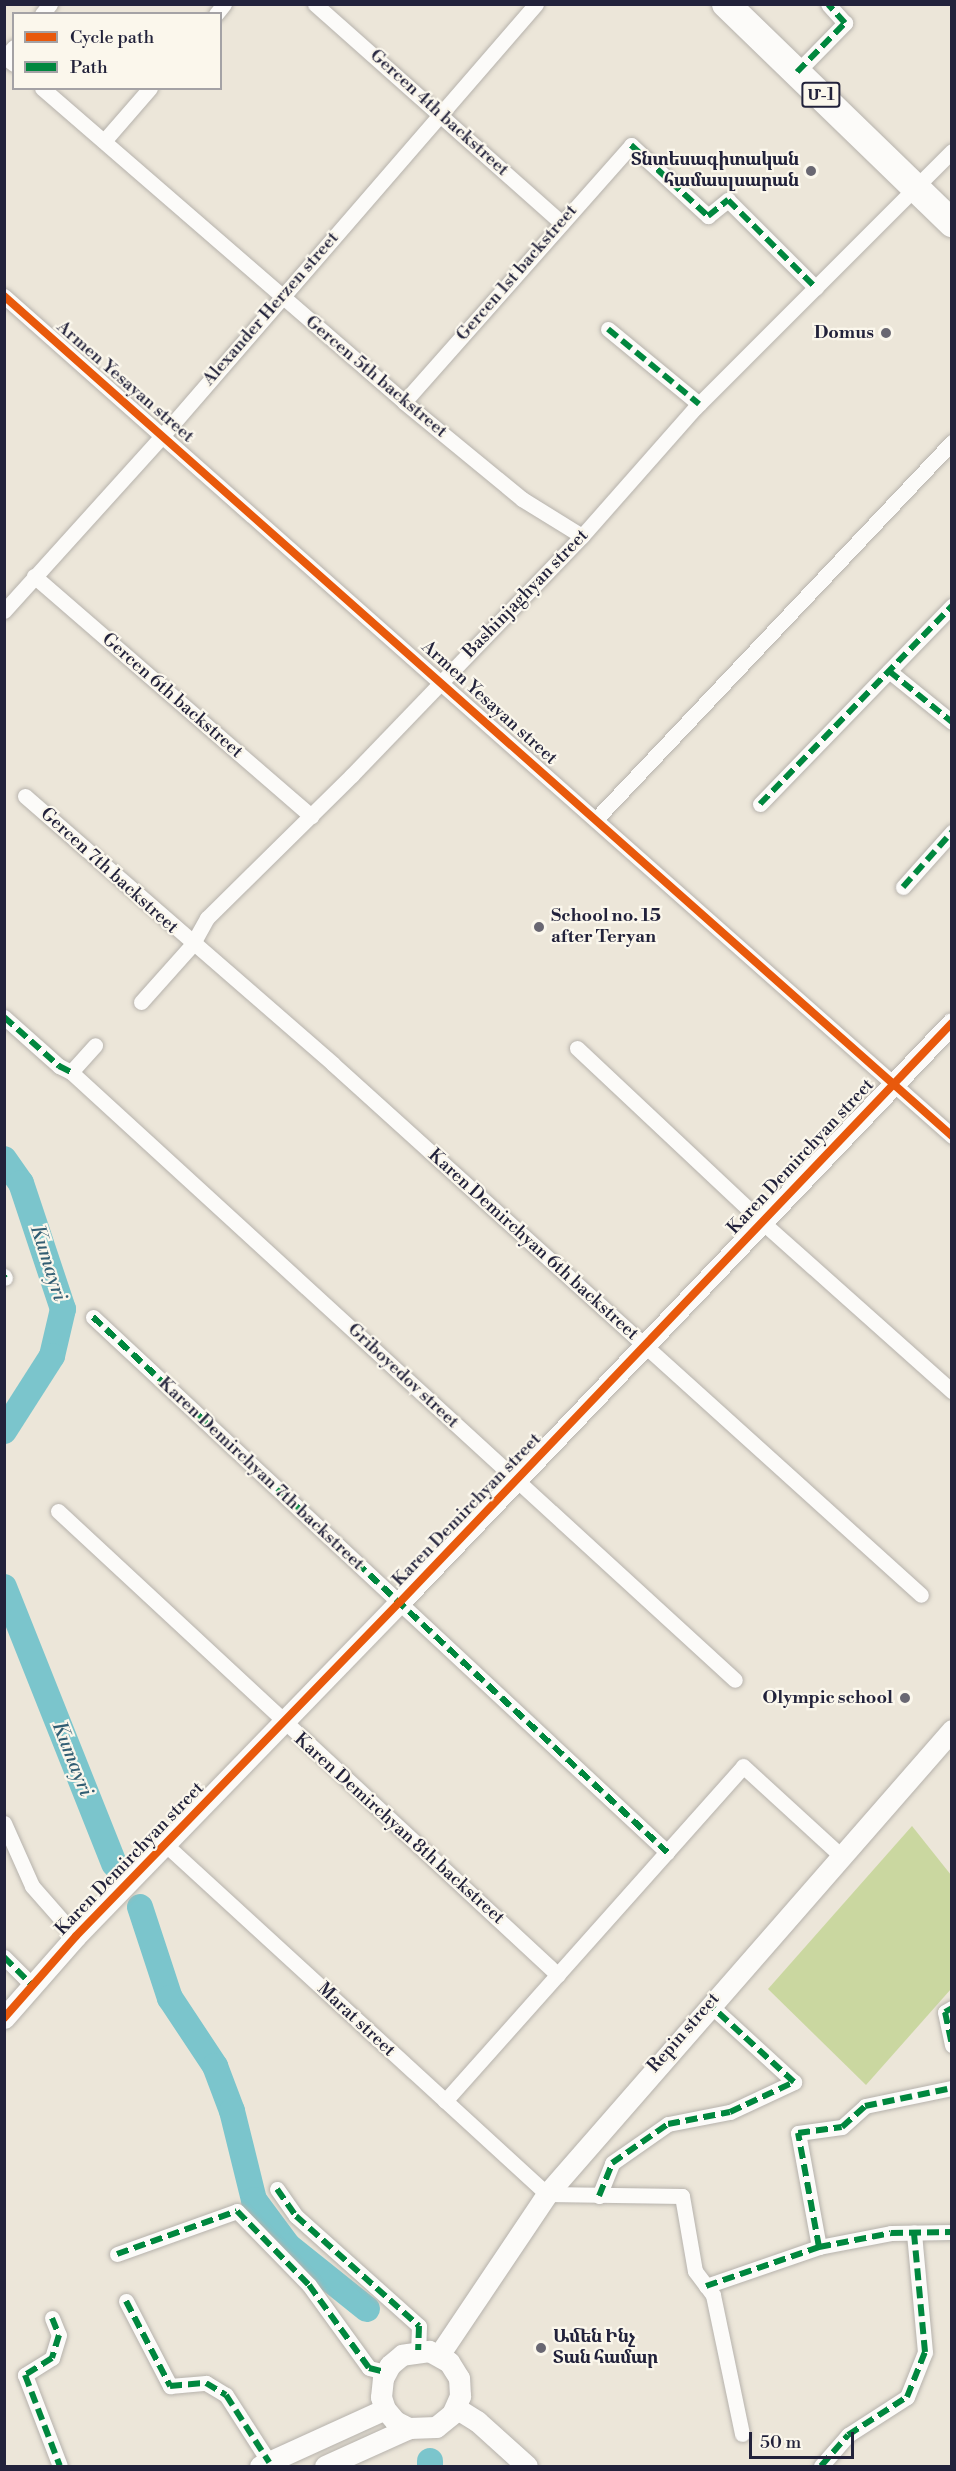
<!DOCTYPE html>
<meta charset="utf-8">
<style>
body{margin:0}
#map{position:relative;width:956px;height:2471px;overflow:hidden;background:#ece6d9;font-family:"Libre Bodoni","Noto Serif Armenian",serif}
div>[style]{position:absolute}
.green>*{inset:0;background:#cad7a0}
.river>*{height:26px;margin:-13px;padding:0 13px;transform-origin:13px;border-radius:13px;background:#7bc5cc}
.roads{filter:drop-shadow(0 0 2px #b6b2ac) drop-shadow(0 0 2px #b6b2ac)}
.street>*{height:15px;margin:-7.5px;padding:0 7.5px;transform-origin:7.5px;border-radius:7.5px;background:#fcfbf9}
.secondary>*{height:21px;margin:-10.5px;padding:0 10.5px;transform-origin:10.5px;border-radius:10.5px;background:#fcfbf9}
.highway>*{height:28px;margin:-14px;padding:0 14px;transform-origin:14px;border-radius:14px;background:#fcfbf9}
.quiet>*{height:6px;margin-top:-3px;transform-origin:0;background:repeating-linear-gradient(90deg,#00873e 0 12px,transparent 0 18px)}
.cycleway>*{height:8px;margin:-4px;padding:0 4px;transform-origin:4px;border-radius:4px;background:#e8590c}
.dots>*{width:16px;height:16px;translate:-50% -50%;box-sizing:border-box;border:3px solid #fbf7ec;border-radius:50%}
span{translate:-50% -50%;white-space:nowrap;text-align:center;line-height:1.15;-webkit-text-stroke:4.5px #fbf7ec;paint-order:stroke}
.shield-label span{padding:2px 4px;background:#fbf7ec;border:2px solid;border-radius:4px;-webkit-text-stroke-width:0}
.shield-label{font-size:16px;color:#22223b;font-weight:700}
.street-label{font-size:18px;color:#22223b}
.poi-label{font-size:18px;color:#22223b;font-weight:700}
.right{translate:-100% -50%;text-align:right}
.left{translate:0 -50%;text-align:left}
.water-label{font-size:20px;color:#325e73;font-style:italic}
.frame{position:absolute;inset:0;border:6px solid #22223b;pointer-events:none}
.legend{position:absolute;left:12px;top:12px;width:210px;height:78px;box-sizing:border-box;background:#fbf7ec;border:2px solid #a4a2a5;margin:0;padding:8px 10px;list-style:none;font-size:18px;color:#22223b}
.legend li{display:flex;align-items:center;gap:12px;height:30px}
.legend b{width:30px;border:2px solid #a4a2a5}
.scale{position:absolute;left:749px;top:2432px;width:105px;height:27px;box-sizing:border-box;border:3px solid #22223b;border-top:0;padding-left:8px;font-size:18px;line-height:21px;white-space:nowrap;color:#22223b;-webkit-text-stroke:4px #fbf7ec;paint-order:stroke}
</style>
<div id="map">
<div class="green">
<div style="clip-path:polygon(912px 1826px,951px 1875px,951px 1989px,866px 2085px,768px 1989px)"></div>
</div>
<div class="river">
<div style="left:4px;top:1159px;width:29px;rotate:55deg"></div>
<div style="left:21px;top:1183px;width:133px;rotate:71.6deg"></div>
<div style="left:63px;top:1309px;width:48px;rotate:103.2deg"></div>
<div style="left:52px;top:1356px;width:89px;rotate:122.6deg"></div>
<div style="left:4px;top:1587px;width:298px;rotate:68.3deg"></div>
<div style="left:140px;top:1907px;width:96px;rotate:71.8deg"></div>
<div style="left:170px;top:1998px;width:82px;rotate:56.5deg"></div>
<div style="left:215px;top:2066px;width:48px;rotate:69.3deg"></div>
<div style="left:232px;top:2111px;width:92px;rotate:76.1deg"></div>
<div style="left:254px;top:2200px;width:57px;rotate:53.5deg"></div>
<div style="left:288px;top:2246px;width:101px;rotate:38.6deg"></div>
<div style="left:430px;top:2461px;width:5px;rotate:90deg"></div>
</div>
<div class="roads">
<div class="street">
<div style="left:315px;top:4px;width:330px;rotate:41.6deg"></div>
<div style="left:42px;top:14px;width:13px;rotate:-51deg"></div>
<div style="left:216px;top:14px;width:13px;rotate:-51deg"></div>
<div style="left:14px;top:47px;width:13px;rotate:132deg"></div>
<div style="left:5px;top:57px;width:11px;rotate:38deg"></div>
<div style="left:797px;top:72px;width:69px;rotate:-45.6deg"></div>
<div style="left:845px;top:23px;width:25px;rotate:-132deg"></div>
<div style="left:42px;top:88px;width:479px;rotate:40.9deg"></div>
<div style="left:404px;top:402px;width:153px;rotate:39.4deg"></div>
<div style="left:522px;top:499px;width:70px;rotate:31.7deg"></div>
<div style="left:104px;top:141px;width:70px;rotate:-49deg"></div>
<div style="left:4px;top:296px;width:1267px;rotate:41.54deg"></div>
<div style="left:608px;top:329px;width:118px;rotate:39.5deg"></div>
<div style="left:404px;top:402px;width:343px;rotate:-48.5deg"></div>
<div style="left:631px;top:145px;width:105px;rotate:42.7deg"></div>
<div style="left:708px;top:216px;width:26px;rotate:-39deg"></div>
<div style="left:728px;top:200px;width:124px;rotate:45deg"></div>
<div style="left:34px;top:576px;width:367px;rotate:40.9deg"></div>
<div style="left:4px;top:611px;width:237px;rotate:-47.9deg"></div>
<div style="left:163px;top:435px;width:570px;rotate:-49.13deg"></div>
<div style="left:889px;top:671px;width:81px;rotate:39deg"></div>
<div style="left:25px;top:796px;width:408px;rotate:41deg"></div>
<div style="left:333px;top:1064px;width:792px;rotate:42.08deg"></div>
<div style="left:760px;top:804px;width:276px;rotate:-45.9deg"></div>
<div style="left:596px;top:819px;width:519px;rotate:-46.64deg"></div>
<div style="left:903px;top:887px;width:74px;rotate:-48.3deg"></div>
<div style="left:141px;top:1002px;width:76px;rotate:-48.2deg"></div>
<div style="left:192px;top:945px;width:31px;rotate:-61deg"></div>
<div style="left:207px;top:918px;width:204px;rotate:-44.6deg"></div>
<div style="left:352px;top:775px;width:332px;rotate:-46.1deg"></div>
<div style="left:582px;top:536px;width:171px;rotate:-48.6deg"></div>
<div style="left:695px;top:408px;width:363px;rotate:-45deg"></div>
<div style="left:4px;top:1017px;width:74px;rotate:41.7deg"></div>
<div style="left:59px;top:1066px;width:13px;rotate:27deg"></div>
<div style="left:71px;top:1072px;width:900px;rotate:42.48deg"></div>
<div style="left:577px;top:1048px;width:253px;rotate:43.2deg"></div>
<div style="left:761px;top:1221px;width:256px;rotate:41.7deg"></div>
<div style="left:71px;top:1072px;width:36px;rotate:-48deg"></div>
<div style="left:4px;top:1276px;width:2px;rotate:63deg"></div>
<div style="left:93px;top:1317px;width:785px;rotate:42.99deg"></div>
<div style="left:58px;top:1511px;width:682px;rotate:42.86deg"></div>
<div style="left:4px;top:1823px;width:69px;rotate:66deg"></div>
<div style="left:32px;top:1886px;width:67px;rotate:48.7deg"></div>
<div style="left:166px;top:1845px;width:517px;rotate:42.49deg"></div>
<div style="left:547px;top:2194px;width:135px;rotate:0.8deg"></div>
<div style="left:682px;top:2196px;width:76px;rotate:80.2deg"></div>
<div style="left:695px;top:2271px;width:30px;rotate:53deg"></div>
<div style="left:713px;top:2295px;width:142px;rotate:78.2deg"></div>
<div style="left:4px;top:1957px;width:40px;rotate:45deg"></div>
<div style="left:952px;top:2008px;width:8px;rotate:150deg"></div>
<div style="left:945px;top:2012px;width:34px;rotate:78deg"></div>
<div style="left:445px;top:2101px;width:448px;rotate:-48.3deg"></div>
<div style="left:743px;top:1766px;width:132px;rotate:42.5deg"></div>
<div style="left:277px;top:2189px;width:33px;rotate:55deg"></div>
<div style="left:296px;top:2216px;width:165px;rotate:41.8deg"></div>
<div style="left:419px;top:2326px;width:24px;rotate:92deg"></div>
<div style="left:599px;top:2196px;width:35px;rotate:-68deg"></div>
<div style="left:612px;top:2163px;width:68px;rotate:-34.9deg"></div>
<div style="left:668px;top:2124px;width:63px;rotate:-11deg"></div>
<div style="left:730px;top:2112px;width:71px;rotate:-25.1deg"></div>
<div style="left:794px;top:2082px;width:115px;rotate:-137.5deg"></div>
<div style="left:819px;top:2247px;width:116px;rotate:-100.4deg"></div>
<div style="left:798px;top:2133px;width:44px;rotate:-7.8deg"></div>
<div style="left:842px;top:2127px;width:31px;rotate:-42deg"></div>
<div style="left:865px;top:2106px;width:89px;rotate:-11.7deg"></div>
<div style="left:117px;top:2254px;width:127px;rotate:-19.7deg"></div>
<div style="left:237px;top:2211px;width:103px;rotate:45.8deg"></div>
<div style="left:309px;top:2285px;width:102px;rotate:54.1deg"></div>
<div style="left:369px;top:2368px;width:16px;rotate:14deg"></div>
<div style="left:706px;top:2286px;width:120px;rotate:-19deg"></div>
<div style="left:819px;top:2247px;width:73px;rotate:-11deg"></div>
<div style="left:891px;top:2233px;width:61px;rotate:-0.9deg"></div>
<div style="left:126px;top:2301px;width:96px;rotate:62.6deg"></div>
<div style="left:170px;top:2386px;width:36px;rotate:-5deg"></div>
<div style="left:206px;top:2383px;width:23px;rotate:31deg"></div>
<div style="left:226px;top:2395px;width:80px;rotate:57.3deg"></div>
<div style="left:52px;top:2318px;width:18px;rotate:68deg"></div>
<div style="left:59px;top:2335px;width:24px;rotate:107deg"></div>
<div style="left:52px;top:2358px;width:32px;rotate:148deg"></div>
<div style="left:25px;top:2375px;width:97px;rotate:69deg"></div>
<div style="left:821px;top:2466px;width:41px;rotate:-48.9deg"></div>
<div style="left:848px;top:2435px;width:70px;rotate:-32.8deg"></div>
<div style="left:907px;top:2397px;width:48px;rotate:-68.2deg"></div>
<div style="left:925px;top:2352px;width:120px;rotate:-95.3deg"></div>
</div>
<div class="secondary">
<div style="left:4px;top:2018px;width:109px;rotate:-48.7deg"></div>
<div style="left:76px;top:1936px;width:464px;rotate:-45.9deg"></div>
<div style="left:399px;top:1603px;width:801px;rotate:-46.37deg"></div>
<div style="left:439px;top:2355px;width:194px;rotate:-56.1deg"></div>
<div style="left:547px;top:2194px;width:616px;rotate:-48.88deg"></div>
<div style="left:456px;top:2408px;width:25px;rotate:32deg"></div>
<div style="left:477px;top:2421px;width:67px;rotate:42deg"></div>
<div style="left:260px;top:2466px;width:137px;rotate:-24.5deg"></div>
<div style="left:325px;top:2466px;width:92px;rotate:-24.3deg"></div>
<div style="left:409px;top:2428px;width:27px;rotate:-2deg"></div>
<div style="left:436px;top:2427px;width:21px;rotate:-39deg"></div>
<div style="left:452px;top:2414px;width:20px;rotate:-66deg"></div>
<div style="left:460px;top:2396px;width:18px;rotate:-93deg"></div>
<div style="left:459px;top:2378px;width:19px;rotate:-122deg"></div>
<div style="left:449px;top:2362px;width:23px;rotate:-151deg"></div>
<div style="left:429px;top:2351px;width:27px;rotate:172deg"></div>
<div style="left:402px;top:2355px;width:16px;rotate:140deg"></div>
<div style="left:390px;top:2365px;width:15px;rotate:118deg"></div>
<div style="left:383px;top:2378px;width:19px;rotate:96deg"></div>
<div style="left:381px;top:2397px;width:13px;rotate:72deg"></div>
<div style="left:385px;top:2409px;width:16px;rotate:50deg"></div>
<div style="left:395px;top:2421px;width:16px;rotate:27deg"></div>
</div>
<div class="highway">
<div style="left:726px;top:4px;width:315px;rotate:44.1deg"></div>
</div>
</div>
<div class="quiet">
<div style="left:797px;top:72px;width:69px;rotate:-45.6deg"></div>
<div style="left:845px;top:23px;width:25px;rotate:-132deg"></div>
<div style="left:631px;top:145px;width:105px;rotate:42.7deg"></div>
<div style="left:708px;top:216px;width:26px;rotate:-39deg"></div>
<div style="left:728px;top:200px;width:124px;rotate:45deg"></div>
<div style="left:608px;top:329px;width:118px;rotate:39.5deg"></div>
<div style="left:889px;top:671px;width:81px;rotate:39deg"></div>
<div style="left:760px;top:804px;width:276px;rotate:-45.9deg"></div>
<div style="left:903px;top:887px;width:74px;rotate:-48.3deg"></div>
<div style="left:4px;top:1017px;width:74px;rotate:41.7deg"></div>
<div style="left:59px;top:1066px;width:13px;rotate:27deg"></div>
<div style="left:4px;top:1276px;width:2px;rotate:63deg"></div>
<div style="left:93px;top:1317px;width:785px;rotate:42.99deg"></div>
<div style="left:4px;top:1957px;width:40px;rotate:45deg"></div>
<div style="left:952px;top:2008px;width:8px;rotate:150deg"></div>
<div style="left:945px;top:2012px;width:34px;rotate:78deg"></div>
<div style="left:277px;top:2189px;width:33px;rotate:55deg"></div>
<div style="left:296px;top:2216px;width:165px;rotate:41.8deg"></div>
<div style="left:419px;top:2326px;width:24px;rotate:92deg"></div>
<div style="left:599px;top:2196px;width:35px;rotate:-68deg"></div>
<div style="left:612px;top:2163px;width:68px;rotate:-34.9deg"></div>
<div style="left:668px;top:2124px;width:63px;rotate:-11deg"></div>
<div style="left:730px;top:2112px;width:71px;rotate:-25.1deg"></div>
<div style="left:794px;top:2082px;width:115px;rotate:-137.5deg"></div>
<div style="left:819px;top:2247px;width:116px;rotate:-100.4deg"></div>
<div style="left:798px;top:2133px;width:44px;rotate:-7.8deg"></div>
<div style="left:842px;top:2127px;width:31px;rotate:-42deg"></div>
<div style="left:865px;top:2106px;width:89px;rotate:-11.7deg"></div>
<div style="left:117px;top:2254px;width:127px;rotate:-19.7deg"></div>
<div style="left:237px;top:2211px;width:103px;rotate:45.8deg"></div>
<div style="left:309px;top:2285px;width:102px;rotate:54.1deg"></div>
<div style="left:369px;top:2368px;width:16px;rotate:14deg"></div>
<div style="left:706px;top:2286px;width:120px;rotate:-19deg"></div>
<div style="left:819px;top:2247px;width:73px;rotate:-11deg"></div>
<div style="left:891px;top:2233px;width:61px;rotate:-0.9deg"></div>
<div style="left:126px;top:2301px;width:96px;rotate:62.6deg"></div>
<div style="left:170px;top:2386px;width:36px;rotate:-5deg"></div>
<div style="left:206px;top:2383px;width:23px;rotate:31deg"></div>
<div style="left:226px;top:2395px;width:80px;rotate:57.3deg"></div>
<div style="left:52px;top:2318px;width:18px;rotate:68deg"></div>
<div style="left:59px;top:2335px;width:24px;rotate:107deg"></div>
<div style="left:52px;top:2358px;width:32px;rotate:148deg"></div>
<div style="left:25px;top:2375px;width:97px;rotate:69deg"></div>
<div style="left:821px;top:2466px;width:41px;rotate:-48.9deg"></div>
<div style="left:848px;top:2435px;width:70px;rotate:-32.8deg"></div>
<div style="left:907px;top:2397px;width:48px;rotate:-68.2deg"></div>
<div style="left:925px;top:2352px;width:120px;rotate:-95.3deg"></div>
</div>
<div class="cycleway">
<div style="left:4px;top:296px;width:1267px;rotate:41.54deg"></div>
<div style="left:4px;top:2018px;width:109px;rotate:-48.7deg"></div>
<div style="left:76px;top:1936px;width:464px;rotate:-45.9deg"></div>
<div style="left:399px;top:1603px;width:801px;rotate:-46.37deg"></div>
</div>
<div class="dots">
<div style="left:811px;top:171px;background:#696772"></div>
<div style="left:886px;top:333px;background:#696772"></div>
<div style="left:539px;top:927px;background:#696772"></div>
<div style="left:905px;top:1698px;background:#696772"></div>
<div style="left:541px;top:2348px;background:#696772"></div>
</div>
<div class="shield-label">
<span style="left:821px;top:95px">Մ-1</span>
</div>
<div class="street-label">
<span style="left:439px;top:113px;rotate:42deg">Gercen 4th backstreet</span>
<span style="left:517px;top:273px;rotate:-49deg">Gercen 1st backstreet</span>
<span style="left:271px;top:309px;rotate:-49deg">Alexander Herzen street</span>
<span style="left:376px;top:377px;rotate:40deg">Gercen 5th backstreet</span>
<span style="left:125px;top:382px;rotate:41deg">Armen Yesayan street</span>
<span style="left:526px;top:594px;rotate:-46deg">Bashinjaghyan street</span>
<span style="left:172px;top:696px;rotate:41deg">Gercen 6th backstreet</span>
<span style="left:489px;top:703px;rotate:42deg">Armen Yesayan street</span>
<span style="left:109px;top:871px;rotate:42deg">Gercen 7th backstreet</span>
<span style="left:801px;top:1157px;rotate:-47deg">Karen Demirchyan street</span>
<span style="left:533px;top:1245px;rotate:42deg">Karen Demirchyan 6th backstreet</span>
<span style="left:403px;top:1376px;rotate:43deg">Griboyedov street</span>
<span style="left:261px;top:1474px;rotate:43deg">Karen Demirchyan 7th backstreet</span>
<span style="left:467px;top:1510px;rotate:-46deg">Karen Demirchyan street</span>
<span style="left:399px;top:1829px;rotate:42deg">Karen Demirchyan 8th backstreet</span>
<span style="left:130px;top:1859px;rotate:-46deg">Karen Demirchyan street</span>
<span style="left:356px;top:2020px;rotate:43deg">Marat street</span>
<span style="left:684px;top:2033px;rotate:-49deg">Repin street</span>
</div>
<div class="poi-label">
<span class="right" style="left:799px;top:171px">Տնտեսագիտական<br>համասլսարան</span>
<span class="right" style="left:874px;top:333px">Domus</span>
<span class="left" style="left:551px;top:927px">School no. 15<br>after Teryan</span>
<span class="right" style="left:893px;top:1698px">Olympic school</span>
<span class="left" style="left:553px;top:2348px">Ամեն Ինչ<br>Տան համար</span>
</div>
<div class="water-label">
<span style="left:48px;top:1263px;rotate:72deg">Kumayri</span>
<span style="left:72px;top:1759px;rotate:68deg">Kumayri</span>
</div>
<div class="frame"></div>
<ul class="legend">
<li><b style="height:8px;background:#e8590c"></b>Cycle path</li>
<li><b style="height:8px;background:#00873e"></b>Path</li>
</ul>
<div class="scale">50 m</div>
</div>
